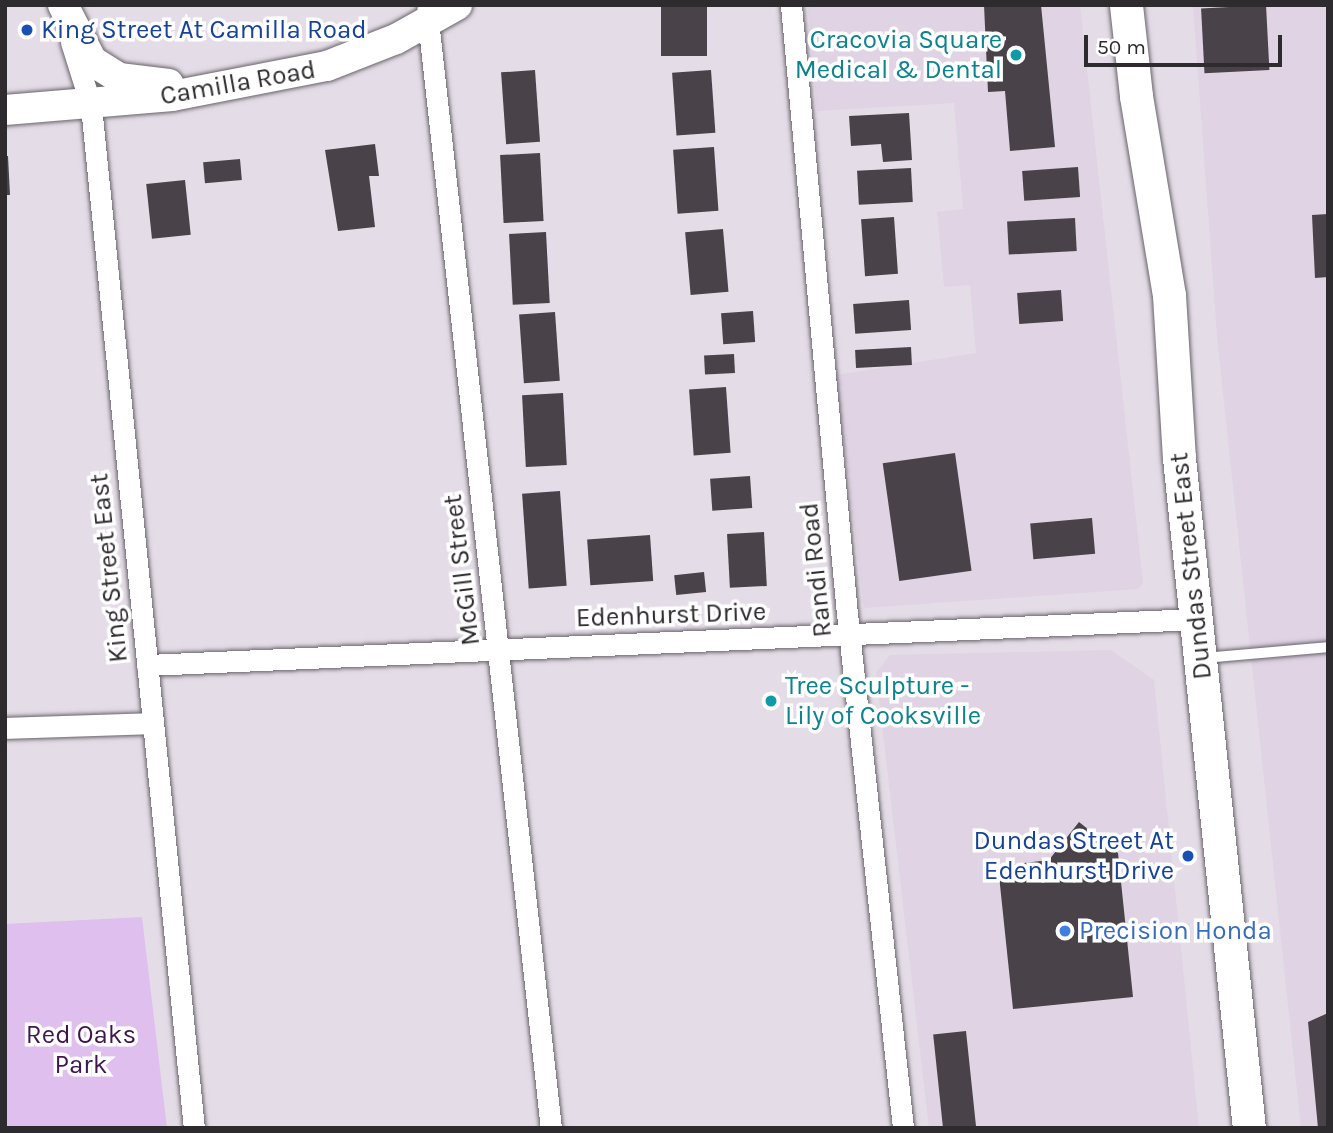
<!DOCTYPE html>
<style>
body{margin:0}
#map{position:relative;width:1333px;height:1133px;overflow:hidden;background:#e4dde7;font-family:Karla,sans-serif}
div>[style]{position:absolute}
.built>*{inset:0;background:#dfd3e4}
.green>*{inset:0;background:#dfbfed}
.building>*{inset:0;background:#494248;transform-origin:0 0}
.roads{filter:drop-shadow(0 0 2px #69636b) drop-shadow(0 0 2px #69636b)}
.lane>*{height:10px;margin:-5px;padding:0 5px;transform-origin:5px;border-radius:5px;background:#fff}
.street>*{height:21px;margin:-10.5px;padding:0 10.5px;transform-origin:10.5px;border-radius:10.5px;background:#fff}
.secondary>*{height:30px;margin:-15px;padding:0 15px;transform-origin:15px;border-radius:15px;background:#fff}
.primary>*{height:33px;margin:-16.5px;padding:0 16.5px;transform-origin:16.5px;border-radius:16.5px;background:#fff}
.dots>*{width:19px;height:19px;translate:-50% -50%;box-sizing:border-box;border:4px solid #fff;border-radius:50%}
span{translate:-50% -50%;white-space:nowrap;text-align:center;line-height:1.15;-webkit-text-stroke:7px #fff;paint-order:stroke}
.transit-label{font-size:26px;color:#164399}
.left{translate:0 -50%;text-align:left}
.right{translate:-100% -50%;text-align:right}
.culture-label{font-size:26px;color:#0d838f}
.street-label{font-size:26px;color:#2e2b2f}
.shop-label{font-size:26px;color:#366cbe}
.park-label{font-size:26px;color:#3f154e}
.frame{position:absolute;inset:0;border:7px solid #2e2b2f;pointer-events:none}
.scale{position:absolute;left:1084px;top:35px;width:198px;height:32px;box-sizing:border-box;border:4px solid #2e2b2f;border-top:0;padding-left:9px;font-size:21px;line-height:24px;white-space:nowrap;color:#2e2b2f;-webkit-text-stroke:5px #fff;paint-order:stroke}
</style>
<div id="map">
<div class="built">
<div style="clip-path:polygon(808px 5px,1080px 5px,1143px 583px,1138px 589px,864px 608px,836px 375px,976px 353px,970px 285px,944px 287px,937px 212px,963px 209px,954px 103px,817px 111px)"></div>
<div style="clip-path:polygon(1193px 5px,1328px 5px,1328px 1128px,1301px 1128px,1217px 336px)"></div>
<div style="clip-path:polygon(1111px 650px,1154px 680px,1199px 1128px,929px 1128px,876px 673px,890px 655px)"></div>
</div>
<div class="green">
<div style="clip-path:polygon(142px 917px,167px 1128px,5px 1128px,5px 924px)"></div>
</div>
<div class="building">
<div style="left:661px;top:5px;width:46px;height:51px"></div>
<div style="clip-path:polygon(984px 5px,1041px 5px,1055px 147px,1010px 151px,1005px 91px,988px 92px)"></div>
<div style="left:1266px;top:5px;width:65px;height:65px;rotate:87deg"></div>
<div style="left:535px;top:70px;width:72px;height:34px;rotate:86deg"></div>
<div style="left:711px;top:70px;width:63px;height:39px;rotate:86deg"></div>
<div style="clip-path:polygon(909px 113px,912px 160px,883px 162px,881px 144px,851px 146px,849px 116px)"></div>
<div style="clip-path:polygon(375px 144px,379px 176px,369px 176px,375px 227px,338px 231px,325px 150px)"></div>
<div style="left:714px;top:147px;width:64px;height:41px;rotate:86deg"></div>
<div style="left:540px;top:153px;width:68px;height:40px;rotate:87deg"></div>
<div style="clip-path:polygon(5px 156px,8px 156px,10px 195px,5px 195px)"></div>
<div style="left:240px;top:159px;width:21px;height:37px;rotate:85deg"></div>
<div style="left:1078px;top:167px;width:30px;height:56px;rotate:86deg"></div>
<div style="left:911px;top:168px;width:34px;height:54px;rotate:87deg"></div>
<div style="left:185px;top:180px;width:55px;height:39px;rotate:84deg"></div>
<div style="clip-path:polygon(1328px 214px,1328px 277px,1315px 278px,1312px 215px)"></div>
<div style="left:894px;top:217px;width:57px;height:33px;rotate:86deg"></div>
<div style="left:1075px;top:218px;width:33px;height:68px;rotate:87deg"></div>
<div style="left:723px;top:229px;width:63px;height:38px;rotate:85deg"></div>
<div style="left:546px;top:232px;width:71px;height:37px;rotate:87deg"></div>
<div style="left:1061px;top:290px;width:31px;height:44px;rotate:86deg"></div>
<div style="left:909px;top:300px;width:30px;height:56px;rotate:86deg"></div>
<div style="left:753px;top:311px;width:31px;height:32px;rotate:86deg"></div>
<div style="left:555px;top:312px;width:69px;height:36px;rotate:86deg"></div>
<div style="left:911px;top:347px;width:18px;height:56px;rotate:87deg"></div>
<div style="left:734px;top:354px;width:19px;height:30px;rotate:87deg"></div>
<div style="left:726px;top:387px;width:66px;height:37px;rotate:86deg"></div>
<div style="left:563px;top:393px;width:72px;height:41px;rotate:87deg"></div>
<div style="left:955px;top:453px;width:119px;height:73px;rotate:82deg"></div>
<div style="left:750px;top:476px;width:32px;height:40px;rotate:86deg"></div>
<div style="left:560px;top:491px;width:95px;height:38px;rotate:86deg"></div>
<div style="left:1092px;top:518px;width:36px;height:62px;rotate:85deg"></div>
<div style="left:764px;top:532px;width:54px;height:37px;rotate:87deg"></div>
<div style="left:650px;top:535px;width:46px;height:63px;rotate:86deg"></div>
<div style="left:704px;top:572px;width:20px;height:30px;rotate:84deg"></div>
<div style="clip-path:polygon(1079px 822px,1118px 853px,1133px 997px,1013px 1009px,998px 866px,1049px 860px)"></div>
<div style="clip-path:polygon(1328px 1013px,1328px 1128px,1318px 1128px,1308px 1022px)"></div>
<div style="left:966px;top:1031px;width:98px;height:33px;rotate:84deg"></div>
</div>
<div class="roads">
<div class="lane">
<div style="left:1203px;top:658px;width:125px;rotate:-5deg"></div>
</div>
<div class="street">
<div style="left:791px;top:5px;width:602px;rotate:84.75deg"></div>
<div style="left:846px;top:604px;width:527px;rotate:83.79deg"></div>
<div style="left:427px;top:11px;width:1124px;rotate:83.67deg"></div>
<div style="left:71px;top:42px;width:67px;rotate:72.6deg"></div>
<div style="left:91px;top:106px;width:1027px;rotate:84.25deg"></div>
<div style="left:147px;top:665px;width:1050px;rotate:-2.51deg"></div>
<div style="left:5px;top:728px;width:148px;rotate:-1.9deg"></div>
</div>
<div class="secondary">
<div style="left:63px;top:5px;width:63px;rotate:62.6deg"></div>
<div style="left:92px;top:61px;width:32px;rotate:32deg"></div>
<div style="left:119px;top:78px;width:50px;rotate:6.8deg"></div>
<div style="left:5px;top:110px;width:168px;rotate:-4.8deg"></div>
<div style="left:172px;top:96px;width:158px;rotate:-11deg"></div>
<div style="left:327px;top:66px;width:74px;rotate:-21.4deg"></div>
<div style="left:396px;top:39px;width:70px;rotate:-29.1deg"></div>
</div>
<div class="primary">
<div style="left:1126px;top:5px;width:92px;rotate:83.7deg"></div>
<div style="left:1136px;top:96px;width:202px;rotate:80.6deg"></div>
<div style="left:1169px;top:295px;width:163px;rotate:86.5deg"></div>
<div style="left:1179px;top:458px;width:674px;rotate:84.04deg"></div>
</div>
</div>
<div class="dots">
<div style="left:27px;top:30px;background:#1a4fb4"></div>
<div style="left:1016px;top:55px;background:#0f9aa8"></div>
<div style="left:771px;top:701px;background:#0f9aa8"></div>
<div style="left:1188px;top:856px;background:#1a4fb4"></div>
<div style="left:1065px;top:931px;background:#3f7fe0"></div>
</div>
<div class="transit-label">
<span class="left" style="left:41px;top:30px">King Street At Camilla Road</span>
<span class="right" style="left:1174px;top:856px">Dundas Street At<br>Edenhurst Drive</span>
</div>
<div class="culture-label">
<span class="right" style="left:1002px;top:55px">Cracovia Square<br>Medical &amp; Dental</span>
<span class="left" style="left:785px;top:701px">Tree Sculpture -<br>Lily of Cooksville</span>
</div>
<div class="street-label">
<span style="left:238px;top:83px;rotate:-10deg">Camilla Road</span>
<span style="left:1191px;top:566px;rotate:-96deg">Dundas Street East</span>
<span style="left:109px;top:568px;rotate:-96deg">King Street East</span>
<span style="left:462px;top:570px;rotate:-97deg">McGill Street</span>
<span style="left:816px;top:570px;rotate:-96deg">Randi Road</span>
<span style="left:671px;top:615px;rotate:-2deg">Edenhurst Drive</span>
</div>
<div class="shop-label">
<span class="left" style="left:1079px;top:931px">Precision Honda</span>
</div>
<div class="park-label">
<span style="left:81px;top:1050px">Red Oaks<br>Park</span>
</div>
<div class="frame"></div>
<div class="scale">50 m</div>
</div>
